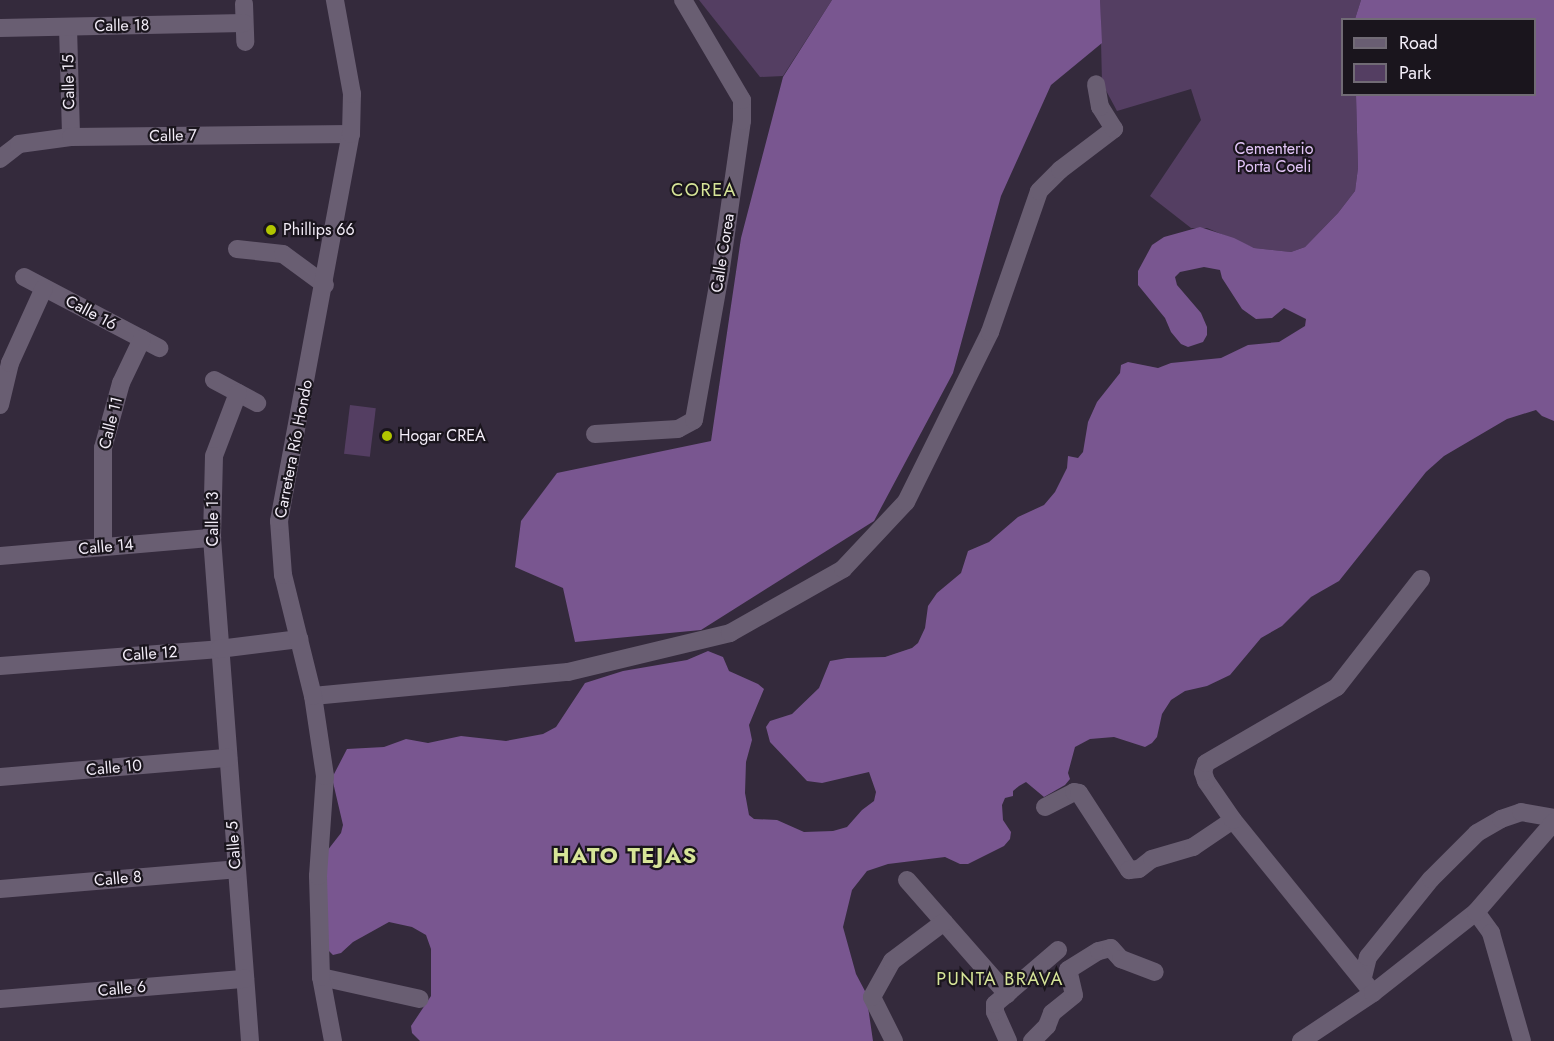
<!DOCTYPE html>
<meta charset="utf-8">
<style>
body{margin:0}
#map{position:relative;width:1554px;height:1041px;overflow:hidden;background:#342a3c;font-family:Jost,sans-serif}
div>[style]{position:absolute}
.green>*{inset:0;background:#543e62;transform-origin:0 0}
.forest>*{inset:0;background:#795690}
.minor>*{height:18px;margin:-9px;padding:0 9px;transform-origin:9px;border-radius:9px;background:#695e72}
.dots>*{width:16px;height:16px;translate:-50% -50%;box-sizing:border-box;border:3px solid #1a151d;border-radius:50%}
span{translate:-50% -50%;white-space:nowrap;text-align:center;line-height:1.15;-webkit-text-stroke:4.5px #1a151d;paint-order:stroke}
.street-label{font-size:16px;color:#f3edf8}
.park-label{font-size:16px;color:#e3c5f8}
.poi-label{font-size:16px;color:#f3edf8}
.left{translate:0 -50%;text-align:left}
.neighbourhood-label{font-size:18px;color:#d7e598;letter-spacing:1.5px}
.district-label{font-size:22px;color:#d7e598;font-weight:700;letter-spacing:1.5px}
.legend{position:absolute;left:1341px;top:18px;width:195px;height:78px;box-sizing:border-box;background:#1a151d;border:2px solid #716b75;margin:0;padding:8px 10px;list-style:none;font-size:18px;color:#f3edf8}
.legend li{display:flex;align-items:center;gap:12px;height:30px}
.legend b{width:30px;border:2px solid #716b75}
</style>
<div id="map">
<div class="green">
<div style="clip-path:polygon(699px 0,832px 0,783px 76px,760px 77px)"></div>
<div style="clip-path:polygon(1100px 0,1361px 0,1355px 19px,1342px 20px,1342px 94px,1356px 95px,1358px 168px,1355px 191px,1338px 213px,1305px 247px,1291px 252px,1254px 248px,1207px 228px,1191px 228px,1150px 196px,1201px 120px,1191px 89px,1117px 111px,1102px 83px)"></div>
<div style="left:350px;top:405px;width:26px;height:49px;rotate:7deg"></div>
</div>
<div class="forest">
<div style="clip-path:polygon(832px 0,1100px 0,1102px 43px,1051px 85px,1001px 196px,953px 373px,874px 521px,701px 630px,575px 642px,563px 588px,515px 567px,521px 521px,557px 473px,711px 441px,741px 238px,783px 77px)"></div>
<div style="clip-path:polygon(1361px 0,1554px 0,1554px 421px,1542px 416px,1536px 410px,1507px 419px,1444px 456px,1426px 472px,1339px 581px,1311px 597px,1282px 626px,1261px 638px,1230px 675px,1207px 686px,1185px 691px,1171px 700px,1162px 714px,1157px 737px,1152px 743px,1145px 747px,1114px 737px,1090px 739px,1075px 747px,1068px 773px,1070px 779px,1065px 785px,1044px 797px,1026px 782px,1019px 786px,1013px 791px,1013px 796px,1005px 798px,1002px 805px,1003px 820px,1011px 832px,1010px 839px,1004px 846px,968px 864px,960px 864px,945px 857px,888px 864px,867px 871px,852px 890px,843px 927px,856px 974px,866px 993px,873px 1041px,420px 1041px,412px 1033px,411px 1026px,431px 996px,431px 949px,426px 935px,412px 927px,389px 922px,353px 942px,341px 953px,333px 955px,323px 945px,327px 851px,341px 833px,343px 825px,332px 778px,347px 749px,384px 747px,406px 739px,428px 743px,461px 736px,506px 741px,543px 734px,556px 727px,585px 683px,623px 671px,687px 660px,708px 651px,723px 657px,729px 671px,758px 684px,764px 689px,749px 725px,752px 740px,746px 762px,745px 793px,749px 815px,754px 819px,777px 820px,804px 832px,833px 831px,847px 827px,862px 810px,874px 801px,876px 792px,869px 772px,822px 783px,807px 781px,770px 742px,766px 727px,770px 721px,792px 714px,819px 688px,830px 661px,847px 658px,885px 657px,912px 648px,918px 643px,925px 628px,928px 606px,937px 593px,961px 573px,968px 551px,989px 542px,1018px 517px,1044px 505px,1055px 492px,1067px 468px,1068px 456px,1078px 458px,1083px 452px,1088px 422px,1097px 402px,1120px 373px,1121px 365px,1128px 362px,1158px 368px,1171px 363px,1221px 358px,1248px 345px,1279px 342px,1305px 326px,1306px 319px,1284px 308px,1272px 318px,1256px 319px,1242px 309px,1222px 278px,1220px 270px,1204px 267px,1180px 272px,1175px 277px,1177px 285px,1201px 313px,1207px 327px,1207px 335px,1203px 342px,1188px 347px,1181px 344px,1171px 332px,1165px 318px,1138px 285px,1138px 271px,1152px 245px,1164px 237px,1200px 227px,1234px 238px,1254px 248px,1291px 252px,1305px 247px,1338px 213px,1355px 191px,1358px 168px,1356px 95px,1534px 94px,1534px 20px,1355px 19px)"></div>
</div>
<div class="minor">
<div style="left:244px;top:4px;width:38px;rotate:88deg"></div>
<div style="left:68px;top:27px;width:110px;rotate:88.4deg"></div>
<div style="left:0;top:28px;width:244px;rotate:-1.2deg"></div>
<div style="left:0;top:159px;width:24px;rotate:-38deg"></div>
<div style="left:19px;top:144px;width:52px;rotate:-7.7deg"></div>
<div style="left:71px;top:137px;width:280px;rotate:-0.6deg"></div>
<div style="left:237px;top:249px;width:46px;rotate:6.2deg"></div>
<div style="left:283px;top:254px;width:52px;rotate:36.4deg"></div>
<div style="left:24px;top:277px;width:153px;rotate:27.7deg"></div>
<div style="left:214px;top:380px;width:49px;rotate:28.1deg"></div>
<div style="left:238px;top:393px;width:67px;rotate:110.9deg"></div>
<div style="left:214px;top:456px;width:82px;rotate:91.4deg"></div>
<div style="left:212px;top:538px;width:504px;rotate:85.68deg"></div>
<div style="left:0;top:405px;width:43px;rotate:-76.6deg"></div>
<div style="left:10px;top:363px;width:82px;rotate:-65.6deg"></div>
<div style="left:595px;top:434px;width:83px;rotate:-3.4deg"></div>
<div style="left:678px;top:429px;width:18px;rotate:-29deg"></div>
<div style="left:694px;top:420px;width:154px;rotate:-79.9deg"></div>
<div style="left:721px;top:268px;width:148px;rotate:-81.9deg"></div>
<div style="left:742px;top:121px;width:21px;rotate:-90deg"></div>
<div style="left:742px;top:100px;width:116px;rotate:-120.5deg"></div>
<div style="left:103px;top:547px;width:99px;rotate:-90deg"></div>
<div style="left:103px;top:448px;width:67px;rotate:-74.5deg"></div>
<div style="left:121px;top:383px;width:49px;rotate:-64.5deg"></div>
<div style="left:0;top:556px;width:213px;rotate:-4.9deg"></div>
<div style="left:0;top:666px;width:220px;rotate:-4.4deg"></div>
<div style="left:219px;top:649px;width:81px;rotate:-7.1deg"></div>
<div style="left:313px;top:696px;width:256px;rotate:-5.4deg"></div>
<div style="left:568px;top:672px;width:167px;rotate:-13.5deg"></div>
<div style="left:730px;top:633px;width:130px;rotate:-29.5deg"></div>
<div style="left:843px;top:569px;width:92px;rotate:-46.8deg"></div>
<div style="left:906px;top:502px;width:190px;rotate:-63.7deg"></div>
<div style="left:990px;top:332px;width:149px;rotate:-70.8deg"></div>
<div style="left:1039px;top:191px;width:30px;rotate:-45deg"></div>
<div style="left:1060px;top:170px;width:68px;rotate:-37.2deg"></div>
<div style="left:1114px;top:129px;width:26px;rotate:-122deg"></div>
<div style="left:1100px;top:107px;width:23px;rotate:-100deg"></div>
<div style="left:0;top:777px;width:229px;rotate:-4.8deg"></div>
<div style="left:1045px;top:807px;width:33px;rotate:-27deg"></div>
<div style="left:1074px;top:792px;width:5px;rotate:11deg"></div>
<div style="left:1079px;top:793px;width:92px;rotate:57deg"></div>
<div style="left:1129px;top:870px;width:10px;rotate:-6deg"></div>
<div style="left:1139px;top:869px;width:16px;rotate:-38deg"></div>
<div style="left:1152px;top:859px;width:43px;rotate:-16.3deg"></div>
<div style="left:1193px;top:847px;width:48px;rotate:-34deg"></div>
<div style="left:907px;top:880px;width:152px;rotate:48.7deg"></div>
<div style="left:0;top:889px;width:237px;rotate:-4.8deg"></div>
<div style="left:1476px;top:912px;width:26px;rotate:54deg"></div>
<div style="left:1491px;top:933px;width:112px;rotate:74deg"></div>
<div style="left:321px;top:977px;width:101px;rotate:12.5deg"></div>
<div style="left:1363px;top:977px;width:21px;rotate:-76deg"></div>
<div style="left:1368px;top:957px;width:100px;rotate:-51.1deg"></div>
<div style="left:1431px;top:879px;width:65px;rotate:-45deg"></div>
<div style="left:1477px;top:833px;width:28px;rotate:-30deg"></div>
<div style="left:1501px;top:819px;width:21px;rotate:-19deg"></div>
<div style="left:1521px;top:812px;width:34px;rotate:10deg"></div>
<div style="left:1373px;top:993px;width:223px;rotate:-129deg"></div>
<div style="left:1233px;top:820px;width:47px;rotate:-124.7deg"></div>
<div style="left:1206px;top:781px;width:9px;rotate:-108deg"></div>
<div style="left:1203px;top:772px;width:9px;rotate:-72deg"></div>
<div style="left:1206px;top:763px;width:151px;rotate:-30.1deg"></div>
<div style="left:1337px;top:687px;width:137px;rotate:-52.1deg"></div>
<div style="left:0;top:999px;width:246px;rotate:-4.7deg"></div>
<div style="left:333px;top:1041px;width:65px;rotate:-100.6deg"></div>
<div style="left:321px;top:977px;width:101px;rotate:-91.7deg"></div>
<div style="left:318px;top:876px;width:100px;rotate:-86deg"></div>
<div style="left:325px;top:776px;width:81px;rotate:-98.5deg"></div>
<div style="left:313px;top:696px;width:125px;rotate:-103.9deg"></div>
<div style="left:283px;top:575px;width:54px;rotate:-94.2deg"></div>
<div style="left:279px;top:521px;width:394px;rotate:-79.5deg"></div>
<div style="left:351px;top:134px;width:40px;rotate:-88.6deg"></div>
<div style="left:352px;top:94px;width:96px;rotate:-100.3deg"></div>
<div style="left:894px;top:1041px;width:49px;rotate:-116.6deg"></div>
<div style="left:872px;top:997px;width:41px;rotate:-60.9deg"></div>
<div style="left:892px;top:961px;width:65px;rotate:-36.9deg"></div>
<div style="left:1008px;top:1041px;width:32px;rotate:-114deg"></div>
<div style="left:995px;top:1012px;width:8px;rotate:-90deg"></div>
<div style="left:995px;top:1004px;width:83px;rotate:-40.6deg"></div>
<div style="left:1032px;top:1041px;width:21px;rotate:-45deg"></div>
<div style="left:1047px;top:1026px;width:14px;rotate:-69deg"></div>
<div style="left:1052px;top:1013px;width:28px;rotate:-39deg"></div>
<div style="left:1074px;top:995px;width:26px;rotate:-103deg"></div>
<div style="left:1068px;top:970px;width:36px;rotate:-32deg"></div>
<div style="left:1099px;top:951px;width:12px;rotate:-14deg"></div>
<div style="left:1111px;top:948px;width:15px;rotate:48deg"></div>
<div style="left:1121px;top:959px;width:36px;rotate:21deg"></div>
<div style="left:1301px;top:1041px;width:87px;rotate:-33.7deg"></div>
<div style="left:1373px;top:993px;width:131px;rotate:-38.2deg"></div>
<div style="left:1476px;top:912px;width:119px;rotate:-49.1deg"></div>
</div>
<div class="dots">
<div style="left:271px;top:230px;background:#b1c500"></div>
<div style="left:387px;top:436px;background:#b1c500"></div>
</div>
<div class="street-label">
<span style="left:122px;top:26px;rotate:-1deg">Calle 18</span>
<span style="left:69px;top:82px;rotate:-91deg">Calle 15</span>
<span style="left:173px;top:136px;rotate:-1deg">Calle 7</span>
<span style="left:723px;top:253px;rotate:-81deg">Calle Corea</span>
<span style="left:91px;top:313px;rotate:28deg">Calle 16</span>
<span style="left:111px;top:423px;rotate:-76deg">Calle 11</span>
<span style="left:294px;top:449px;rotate:-79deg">Carretera Río Hondo</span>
<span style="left:213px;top:519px;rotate:-90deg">Calle 13</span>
<span style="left:106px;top:547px;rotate:-5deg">Calle 14</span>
<span style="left:150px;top:654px;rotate:-4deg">Calle 12</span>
<span style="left:114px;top:768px;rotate:-5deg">Calle 10</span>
<span style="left:234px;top:845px;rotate:-94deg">Calle 5</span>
<span style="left:118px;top:879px;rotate:-5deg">Calle 8</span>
<span style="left:122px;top:989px;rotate:-5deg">Calle 6</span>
</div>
<div class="park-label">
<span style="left:1274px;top:158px">Cementerio<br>Porta Coeli</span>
</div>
<div class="poi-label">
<span class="left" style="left:283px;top:230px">Phillips 66</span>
<span class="left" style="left:399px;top:436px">Hogar CREA</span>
</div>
<div class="neighbourhood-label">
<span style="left:704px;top:190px">COREA</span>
<span style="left:1000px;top:979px">PUNTA BRAVA</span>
</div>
<div class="district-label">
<span style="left:625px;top:856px">HATO TEJAS</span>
</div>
<ul class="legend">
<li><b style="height:8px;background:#695e72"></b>Road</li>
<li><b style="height:16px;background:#543e62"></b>Park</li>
</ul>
</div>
